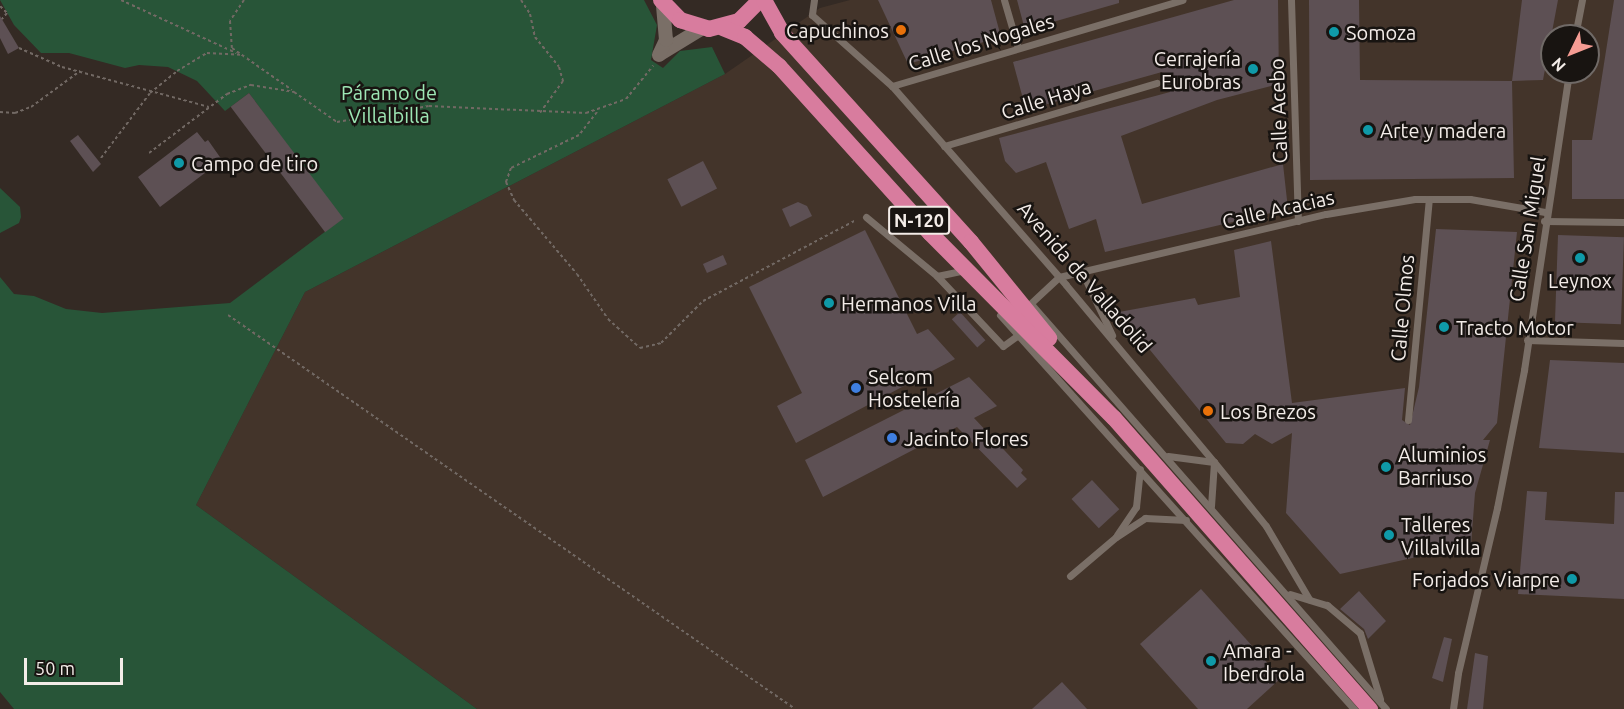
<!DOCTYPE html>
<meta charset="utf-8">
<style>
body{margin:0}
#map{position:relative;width:1624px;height:709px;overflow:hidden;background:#342a24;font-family:Ubuntu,sans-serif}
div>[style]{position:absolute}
.built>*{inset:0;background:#43342a}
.green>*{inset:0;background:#285538}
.building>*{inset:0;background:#5d5054;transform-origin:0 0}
.path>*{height:2px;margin-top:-1px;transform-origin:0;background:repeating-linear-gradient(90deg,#726964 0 3px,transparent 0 6px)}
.service>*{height:7px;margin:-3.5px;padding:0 3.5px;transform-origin:3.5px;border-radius:3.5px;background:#7a6f67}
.minor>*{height:14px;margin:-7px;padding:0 7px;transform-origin:7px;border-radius:7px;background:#7a6f67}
.trunk>*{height:16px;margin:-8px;padding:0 8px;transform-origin:8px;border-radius:8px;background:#d87c9e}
.dots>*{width:16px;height:16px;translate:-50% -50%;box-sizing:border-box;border:3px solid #181411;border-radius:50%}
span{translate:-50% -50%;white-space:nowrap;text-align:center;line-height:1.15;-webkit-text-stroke:5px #181411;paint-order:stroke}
.shield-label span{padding:2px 4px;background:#181411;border:2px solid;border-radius:4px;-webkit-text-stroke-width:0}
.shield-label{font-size:18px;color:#f3ece8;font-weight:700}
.poi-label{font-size:20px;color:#f3ece8}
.right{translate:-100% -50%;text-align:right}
.left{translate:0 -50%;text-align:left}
.street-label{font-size:20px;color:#f3ece8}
.park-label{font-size:20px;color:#9de6b4}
.north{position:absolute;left:1540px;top:24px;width:60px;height:60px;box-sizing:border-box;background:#181411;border:2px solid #706a67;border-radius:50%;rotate:227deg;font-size:16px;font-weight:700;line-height:24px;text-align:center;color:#f3ece8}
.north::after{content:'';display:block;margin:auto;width:21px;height:27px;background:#f59c93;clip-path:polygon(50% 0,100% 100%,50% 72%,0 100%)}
.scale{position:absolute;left:24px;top:658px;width:99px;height:27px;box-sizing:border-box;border:3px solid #f3ece8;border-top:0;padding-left:8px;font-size:18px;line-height:21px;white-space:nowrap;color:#f3ece8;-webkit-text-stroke:4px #181411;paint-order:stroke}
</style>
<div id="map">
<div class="built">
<div style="clip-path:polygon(evenodd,850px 0,1624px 0,1624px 709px,477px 709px,196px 505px,305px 292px,725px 74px,820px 8px,850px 0,1552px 36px,1588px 36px,1588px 72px,1552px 72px,1552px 36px)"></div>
</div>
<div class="green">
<div style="clip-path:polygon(0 0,644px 0,657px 25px,651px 60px,663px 68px,680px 51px,712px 47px,725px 74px,305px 292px,196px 505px,477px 709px,14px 709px,0 692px,0 277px,14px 294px,34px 296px,66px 309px,102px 313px,230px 303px,342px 219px,249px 93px,225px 111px,197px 81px,168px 67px,139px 65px,125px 68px,69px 53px,41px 53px,14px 25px)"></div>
<div style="clip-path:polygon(0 188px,20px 207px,21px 217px,19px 223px,0 233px)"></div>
</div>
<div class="building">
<div style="clip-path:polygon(878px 0,991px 0,1001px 37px,908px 64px)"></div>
<div style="clip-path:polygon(1017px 0,1119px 0,1119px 3px,1025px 30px)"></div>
<div style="clip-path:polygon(1234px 0,1278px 0,1279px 84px,1217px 100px,1121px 136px,1142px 204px,1283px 164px,1288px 209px,1105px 252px,1096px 219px,1069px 229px,1046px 162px,1016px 173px,1005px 161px,999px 138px,1170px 92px,1162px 72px,1026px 110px,1013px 62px)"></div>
<div style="clip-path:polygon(1309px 0,1359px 0,1360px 80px,1512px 81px,1514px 178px,1310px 180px)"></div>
<div style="clip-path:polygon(1522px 0,1558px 0,1543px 80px,1512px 81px)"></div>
<div style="clip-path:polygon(1614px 0,1624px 0,1624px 199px,1572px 199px,1572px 140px,1592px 140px)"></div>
<div style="clip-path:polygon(0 16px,19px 48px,8px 54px,0 38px)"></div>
<div style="left:249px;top:93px;width:157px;height:23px;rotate:53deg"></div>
<div style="clip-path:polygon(197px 132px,205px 142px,208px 140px,222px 160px,160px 207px,138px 177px)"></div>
<div style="clip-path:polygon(78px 135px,101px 164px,93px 172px,70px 141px)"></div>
<div style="left:703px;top:161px;width:31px;height:40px;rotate:63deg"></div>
<div style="clip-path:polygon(798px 202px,807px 206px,812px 216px,790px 227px,782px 209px)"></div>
<div style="clip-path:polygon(1436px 229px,1517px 232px,1497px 423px,1483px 440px,1490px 440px,1475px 493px,1471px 545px,1340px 574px,1286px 513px,1292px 433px,1272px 444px,1255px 434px,1243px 444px,1226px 443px,1119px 312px,1195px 298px,1198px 305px,1240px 297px,1234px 250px,1271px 241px,1292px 403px,1405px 388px,1402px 420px,1410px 425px,1419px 387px)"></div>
<div style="clip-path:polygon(865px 230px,917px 334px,928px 329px,955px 359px,796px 443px,777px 406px,802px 393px,749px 287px)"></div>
<div style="left:1558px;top:235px;width:66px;height:87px;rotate:2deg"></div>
<div style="left:723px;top:255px;width:10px;height:22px;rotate:66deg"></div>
<div style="left:960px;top:312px;width:38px;height:11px;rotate:48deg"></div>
<div style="clip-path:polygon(1550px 360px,1624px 363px,1624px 453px,1539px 448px)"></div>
<div style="clip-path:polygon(969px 377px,997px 406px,974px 418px,1023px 470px,1021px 473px,1027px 479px,1017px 488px,957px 427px,823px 497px,805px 460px)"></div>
<div style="left:1092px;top:480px;width:40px;height:28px;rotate:47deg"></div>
<div style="clip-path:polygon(1527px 491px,1547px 492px,1545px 520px,1614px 524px,1615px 492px,1624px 492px,1624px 599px,1518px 594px)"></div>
<div style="clip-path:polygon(1201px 589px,1281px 678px,1247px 709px,1198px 709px,1140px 644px)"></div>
<div style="clip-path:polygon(1359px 591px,1386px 621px,1368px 639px,1364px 629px,1340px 609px)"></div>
<div style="clip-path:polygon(1444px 637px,1452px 639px,1443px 682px,1432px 678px)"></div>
<div style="clip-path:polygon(1475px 653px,1488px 656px,1483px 709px,1467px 709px)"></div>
<div style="clip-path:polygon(1062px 682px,1087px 709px,1032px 709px)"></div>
</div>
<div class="path">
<div style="left:121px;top:0;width:127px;rotate:24.7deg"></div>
<div style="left:244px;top:0;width:25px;rotate:124deg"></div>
<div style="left:230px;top:21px;width:27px;rotate:86deg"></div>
<div style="left:232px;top:48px;width:73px;rotate:35deg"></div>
<div style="left:521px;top:0;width:17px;rotate:57deg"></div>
<div style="left:530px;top:14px;width:24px;rotate:78deg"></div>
<div style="left:535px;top:37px;width:38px;rotate:51deg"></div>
<div style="left:559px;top:67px;width:15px;rotate:74deg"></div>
<div style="left:563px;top:81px;width:39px;rotate:126deg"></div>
<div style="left:0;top:6px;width:10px;rotate:45deg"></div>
<div style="left:7px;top:13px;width:8px;rotate:130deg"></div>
<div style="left:19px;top:48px;width:47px;rotate:23.8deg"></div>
<div style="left:62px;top:67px;width:152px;rotate:15.2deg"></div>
<div style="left:0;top:112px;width:15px;rotate:4deg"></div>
<div style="left:15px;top:113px;width:17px;rotate:-21deg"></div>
<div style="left:31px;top:107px;width:61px;rotate:-36.3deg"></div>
<div style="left:597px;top:112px;width:29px;rotate:128deg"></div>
<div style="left:579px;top:135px;width:76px;rotate:154.1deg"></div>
<div style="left:511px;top:168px;width:15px;rotate:110deg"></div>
<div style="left:506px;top:182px;width:20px;rotate:66deg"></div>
<div style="left:514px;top:200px;width:97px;rotate:49.6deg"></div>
<div style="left:577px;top:274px;width:55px;rotate:55.4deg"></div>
<div style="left:608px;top:319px;width:43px;rotate:42.2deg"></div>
<div style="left:640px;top:348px;width:22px;rotate:-13deg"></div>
<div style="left:661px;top:343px;width:59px;rotate:-45deg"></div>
<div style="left:703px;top:301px;width:173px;rotate:-27.9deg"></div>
<div style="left:149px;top:153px;width:98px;rotate:-37.1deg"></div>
<div style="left:227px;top:94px;width:26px;rotate:-21deg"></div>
<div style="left:251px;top:85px;width:44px;rotate:9.2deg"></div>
<div style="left:294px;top:92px;width:52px;rotate:34.9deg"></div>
<div style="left:337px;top:122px;width:93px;rotate:-9.9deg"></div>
<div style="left:429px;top:106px;width:157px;rotate:2.6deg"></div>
<div style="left:586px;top:113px;width:42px;rotate:-19.3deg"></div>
<div style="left:626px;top:99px;width:43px;rotate:-50.7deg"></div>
<div style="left:101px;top:158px;width:81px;rotate:-53deg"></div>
<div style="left:150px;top:93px;width:35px;rotate:-39deg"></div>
<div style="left:177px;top:71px;width:35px;rotate:-31deg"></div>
<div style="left:207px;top:53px;width:34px;rotate:3deg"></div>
<div style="left:228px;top:315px;width:690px;rotate:34.79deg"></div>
</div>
<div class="service">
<div style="left:814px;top:0;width:15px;rotate:98deg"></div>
<div style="left:812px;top:15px;width:107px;rotate:41.6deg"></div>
<div style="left:892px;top:86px;width:264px;rotate:48.8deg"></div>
<div style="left:1066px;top:285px;width:231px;rotate:50.1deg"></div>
<div style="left:1214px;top:462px;width:82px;rotate:50.9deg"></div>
<div style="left:1266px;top:526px;width:85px;rotate:59.5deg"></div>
<div style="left:1004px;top:0;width:50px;rotate:73.7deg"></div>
<div style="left:1291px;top:0;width:221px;rotate:88.2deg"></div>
<div style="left:1575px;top:36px;width:37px;rotate:-79deg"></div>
<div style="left:892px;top:86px;width:303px;rotate:-16.5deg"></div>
<div style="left:944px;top:146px;width:222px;rotate:-16.5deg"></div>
<div style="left:866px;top:217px;width:92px;rotate:39.7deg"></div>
<div style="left:937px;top:276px;width:25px;rotate:-12deg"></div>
<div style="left:1544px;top:221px;width:80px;rotate:0.7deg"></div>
<div style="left:1082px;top:272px;width:70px;rotate:64.5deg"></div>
<div style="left:937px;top:276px;width:96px;rotate:46.7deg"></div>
<div style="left:1003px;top:346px;width:19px;rotate:-36deg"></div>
<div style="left:1031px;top:303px;width:38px;rotate:-43deg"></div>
<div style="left:1059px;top:277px;width:274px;rotate:-13.3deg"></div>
<div style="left:1326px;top:214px;width:90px;rotate:-9.6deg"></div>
<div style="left:1415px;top:199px;width:55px"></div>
<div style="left:1470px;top:199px;width:76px;rotate:9.8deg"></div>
<div style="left:1032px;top:305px;width:537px;rotate:48.77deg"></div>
<div style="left:1000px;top:315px;width:530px;rotate:48.06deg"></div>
<div style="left:1527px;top:340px;width:97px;rotate:1.8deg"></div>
<div style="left:1408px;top:420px;width:222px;rotate:-84.6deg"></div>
<div style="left:1168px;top:456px;width:46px;rotate:7.4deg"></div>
<div style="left:1214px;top:462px;width:44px;rotate:93.9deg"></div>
<div style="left:1117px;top:535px;width:34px;rotate:-56deg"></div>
<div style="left:1136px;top:507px;width:38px;rotate:-84deg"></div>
<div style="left:1070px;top:576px;width:60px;rotate:-40.3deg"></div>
<div style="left:1116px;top:537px;width:35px;rotate:-33deg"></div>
<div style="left:1145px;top:518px;width:41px;rotate:2.8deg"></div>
<div style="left:1290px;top:594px;width:39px;rotate:17deg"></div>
<div style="left:1327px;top:605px;width:43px;rotate:40.3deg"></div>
<div style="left:1360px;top:633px;width:69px;rotate:73.1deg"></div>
<div style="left:1453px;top:709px;width:36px;rotate:-82deg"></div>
<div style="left:1458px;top:673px;width:170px;rotate:-76.7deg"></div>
<div style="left:1497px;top:508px;width:141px;rotate:-78.9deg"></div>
<div style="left:1524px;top:370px;width:301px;rotate:-81.4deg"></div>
</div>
<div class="minor">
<div style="left:660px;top:54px;width:48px;rotate:-31.4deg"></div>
<div style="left:659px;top:55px;width:17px;rotate:-65deg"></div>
<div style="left:666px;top:40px;width:35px;rotate:-95deg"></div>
</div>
<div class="trunk">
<div style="left:661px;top:0;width:28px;rotate:46deg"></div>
<div style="left:680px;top:20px;width:30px;rotate:17deg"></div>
<div style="left:709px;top:29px;width:31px;rotate:-15deg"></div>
<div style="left:739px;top:21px;width:30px;rotate:-45deg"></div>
<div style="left:764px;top:0;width:38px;rotate:61deg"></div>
<div style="left:782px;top:33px;width:282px;rotate:47.9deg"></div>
<div style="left:971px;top:242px;width:124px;rotate:50.9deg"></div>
<div style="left:723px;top:28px;width:24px;rotate:22deg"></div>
<div style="left:745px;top:37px;width:45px;rotate:40.5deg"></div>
<div style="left:779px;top:66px;width:225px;rotate:47.9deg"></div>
<div style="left:930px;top:233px;width:261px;rotate:45.2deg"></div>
<div style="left:1114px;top:418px;width:388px;rotate:48.7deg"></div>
</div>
<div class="dots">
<div style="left:901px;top:30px;background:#e8710a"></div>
<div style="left:1334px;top:32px;background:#0f9aa8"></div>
<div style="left:1253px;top:69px;background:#0f9aa8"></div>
<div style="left:1368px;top:130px;background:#0f9aa8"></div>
<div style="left:179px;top:163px;background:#0f9aa8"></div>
<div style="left:1580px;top:258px;background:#0f9aa8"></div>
<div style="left:829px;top:303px;background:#0f9aa8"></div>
<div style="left:1444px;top:327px;background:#0f9aa8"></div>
<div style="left:856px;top:388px;background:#3f7fe0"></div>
<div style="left:1208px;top:411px;background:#e8710a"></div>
<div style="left:892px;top:438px;background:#3f7fe0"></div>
<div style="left:1386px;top:467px;background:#0f9aa8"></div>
<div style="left:1389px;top:535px;background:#0f9aa8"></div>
<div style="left:1572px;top:579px;background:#0f9aa8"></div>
<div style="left:1211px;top:661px;background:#0f9aa8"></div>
</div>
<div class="shield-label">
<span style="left:919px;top:220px">N-120</span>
</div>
<div class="poi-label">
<span class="right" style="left:889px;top:30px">Capuchinos</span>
<span class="left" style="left:1346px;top:32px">Somoza</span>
<span class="right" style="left:1241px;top:70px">Cerrajería<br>Eurobras</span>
<span class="left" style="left:1380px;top:130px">Arte y madera</span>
<span class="left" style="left:191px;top:163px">Campo de tiro</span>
<span style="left:1580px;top:280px">Leynox</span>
<span class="left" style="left:841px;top:303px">Hermanos Villa</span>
<span class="left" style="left:1456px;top:327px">Tracto Motor</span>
<span class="left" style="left:868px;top:388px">Selcom<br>Hostelería</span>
<span class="left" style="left:1220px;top:411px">Los Brezos</span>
<span class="left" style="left:904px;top:438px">Jacinto Flores</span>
<span class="left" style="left:1398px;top:466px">Aluminios<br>Barriuso</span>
<span class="left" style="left:1401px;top:536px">Talleres<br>Villalvilla</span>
<span class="right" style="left:1560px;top:579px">Forjados Viarpre</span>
<span class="left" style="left:1223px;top:662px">Amara -<br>Iberdrola</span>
</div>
<div class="street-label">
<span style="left:981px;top:42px;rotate:-17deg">Calle los Nogales</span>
<span style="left:1046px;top:99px;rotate:-17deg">Calle Haya</span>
<span style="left:1278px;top:111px;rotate:-92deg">Calle Acebo</span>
<span style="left:1278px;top:209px;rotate:-13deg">Calle Acacias</span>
<span style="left:1527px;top:229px;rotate:-81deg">Calle San Miguel</span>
<span style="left:1085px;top:277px;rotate:49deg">Avenida de Valladolid</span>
<span style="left:1402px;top:308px;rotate:-85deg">Calle Olmos</span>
</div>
<div class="park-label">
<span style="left:389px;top:104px">Páramo de<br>Villalbilla</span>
</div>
<div class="north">N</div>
<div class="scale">50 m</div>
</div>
